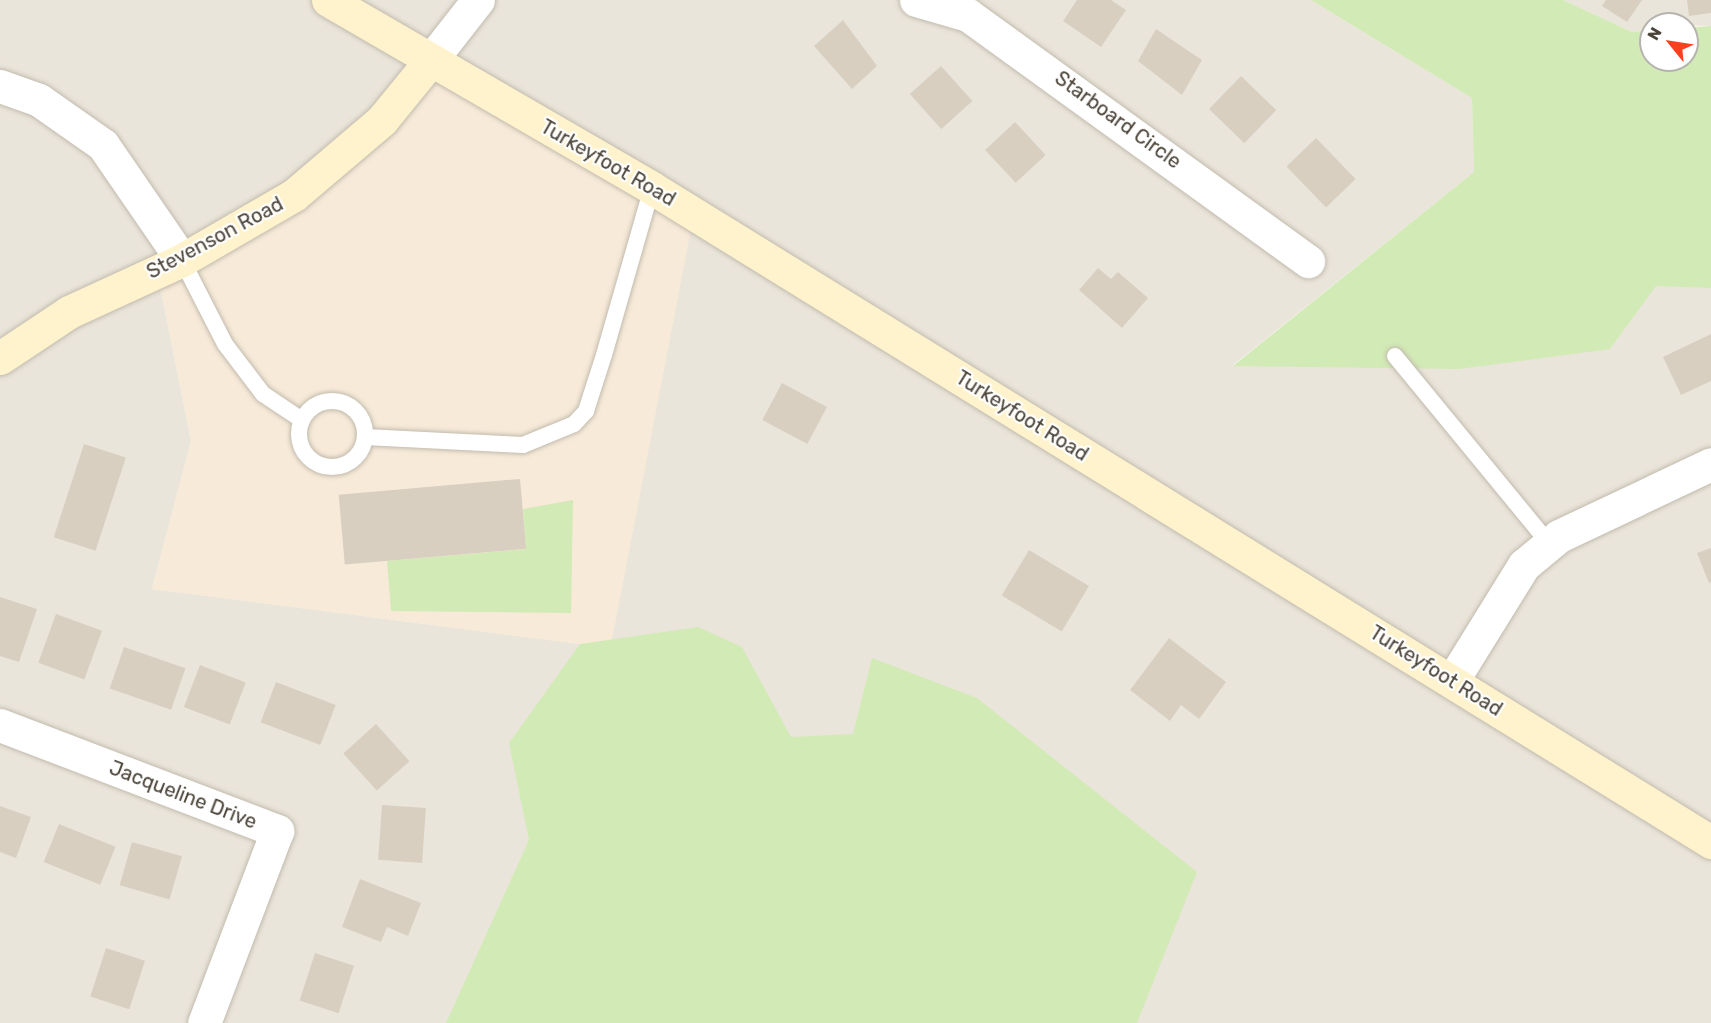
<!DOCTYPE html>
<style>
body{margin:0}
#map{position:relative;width:1711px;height:1023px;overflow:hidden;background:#f6f3ec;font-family:Rubik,sans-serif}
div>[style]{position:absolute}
.residential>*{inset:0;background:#eae5da}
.commercial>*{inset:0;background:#f7ead8}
.green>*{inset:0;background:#d2eab5}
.building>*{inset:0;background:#d8cfc1;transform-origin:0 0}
.roads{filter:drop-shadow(0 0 2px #c2bbae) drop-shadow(0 0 2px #c2bbae)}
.service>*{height:16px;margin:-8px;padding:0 8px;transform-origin:8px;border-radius:8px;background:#fff}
.service>.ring{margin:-8px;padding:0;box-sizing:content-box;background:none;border:16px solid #fff;border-radius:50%}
.minor>*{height:33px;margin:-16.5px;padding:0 16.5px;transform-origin:16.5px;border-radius:16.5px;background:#fff}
.secondary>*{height:33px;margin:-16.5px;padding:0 16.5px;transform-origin:16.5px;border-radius:16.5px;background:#fff3cd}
span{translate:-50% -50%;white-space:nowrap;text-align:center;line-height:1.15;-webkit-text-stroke:4.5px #fff;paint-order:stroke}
.street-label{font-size:20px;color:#4b4439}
.north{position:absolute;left:1639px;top:12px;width:60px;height:60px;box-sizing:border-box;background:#fff;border:2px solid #b7b4b0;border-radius:50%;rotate:300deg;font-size:16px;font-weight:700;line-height:24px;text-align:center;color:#4b4439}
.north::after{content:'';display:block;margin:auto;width:21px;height:27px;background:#fc3f1d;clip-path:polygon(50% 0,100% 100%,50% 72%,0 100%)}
</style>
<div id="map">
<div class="residential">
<div style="clip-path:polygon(evenodd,0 0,1311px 0,1472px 98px,1474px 172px,1233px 365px,1610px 349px,1656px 285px,1711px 288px,1711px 1023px,0 1023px,0 0,382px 120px,612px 640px,580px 644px,152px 589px,191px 441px,157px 271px,382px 120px)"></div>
<div style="clip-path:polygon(1563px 0,1711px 0,1711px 26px,1651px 24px,1651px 30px,1632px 32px)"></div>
</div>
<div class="commercial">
<div style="clip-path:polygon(431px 60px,694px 214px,612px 640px,580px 644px,152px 589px,191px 441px,157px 271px,255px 221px)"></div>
</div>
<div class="green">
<div style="clip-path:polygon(1311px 0,1563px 0,1632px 32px,1651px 30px,1651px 60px,1687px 60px,1687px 28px,1711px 26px,1711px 288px,1656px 286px,1610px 349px,1459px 369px,1233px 366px,1474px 172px,1472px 98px)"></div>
<div style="clip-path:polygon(573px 500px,571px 613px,391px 611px,387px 561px,526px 549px,523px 509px)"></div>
<div style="clip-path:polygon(698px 627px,742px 647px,791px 737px,853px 734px,872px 658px,977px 698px,1197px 872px,1137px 1023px,446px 1023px,529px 840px,509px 743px,580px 644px)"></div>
</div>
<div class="building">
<div style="clip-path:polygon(1077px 0,1111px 0,1126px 10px,1101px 47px,1063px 21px)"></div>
<div style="clip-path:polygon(1606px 0,1642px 0,1627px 22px,1602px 6px)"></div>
<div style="clip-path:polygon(1687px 0,1711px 0,1711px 13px,1689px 16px)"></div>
<div style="clip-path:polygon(843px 20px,877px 66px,852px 89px,814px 46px)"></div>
<div style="clip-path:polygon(1156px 29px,1202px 60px,1182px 95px,1138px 61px)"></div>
<div style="left:941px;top:66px;width:47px;height:42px;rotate:48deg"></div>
<div style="left:1241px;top:76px;width:49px;height:46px;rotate:44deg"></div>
<div style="left:1015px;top:122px;width:45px;height:41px;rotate:47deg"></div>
<div style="left:1316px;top:138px;width:57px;height:41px;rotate:46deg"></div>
<div style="clip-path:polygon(1098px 268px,1111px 279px,1118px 272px,1148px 298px,1122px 328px,1079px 290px)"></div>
<div style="clip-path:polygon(1711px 334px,1711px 381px,1681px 395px,1663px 357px)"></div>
<div style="left:782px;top:383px;width:51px;height:42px;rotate:28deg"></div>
<div style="left:84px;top:444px;width:44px;height:98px;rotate:18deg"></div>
<div style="left:520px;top:479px;width:70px;height:182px;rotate:85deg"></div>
<div style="clip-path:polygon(1711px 548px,1711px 582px,1709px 583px,1697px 553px)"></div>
<div style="left:1029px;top:550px;width:70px;height:53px;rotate:31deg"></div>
<div style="clip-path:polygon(0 597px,37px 609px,19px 662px,0 656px)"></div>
<div style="left:56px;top:614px;width:49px;height:52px;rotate:20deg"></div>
<div style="clip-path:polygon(1169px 638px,1226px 682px,1199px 719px,1181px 705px,1170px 721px,1130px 690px)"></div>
<div style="left:124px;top:647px;width:65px;height:44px;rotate:19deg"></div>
<div style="left:200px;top:665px;width:49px;height:45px;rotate:21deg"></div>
<div style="left:276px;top:682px;width:64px;height:43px;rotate:21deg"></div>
<div style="left:376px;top:724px;width:50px;height:44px;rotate:48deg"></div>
<div style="left:382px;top:805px;width:44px;height:55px;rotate:4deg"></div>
<div style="clip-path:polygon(0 806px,31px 817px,16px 858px,0 852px)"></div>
<div style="left:59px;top:824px;width:61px;height:41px;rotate:22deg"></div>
<div style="left:132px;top:842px;width:52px;height:45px;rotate:16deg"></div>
<div style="clip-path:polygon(360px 879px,421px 903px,408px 936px,387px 927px,381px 942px,342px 927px)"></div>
<div style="left:106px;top:948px;width:41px;height:51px;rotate:18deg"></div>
<div style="left:315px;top:953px;width:41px;height:50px;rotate:18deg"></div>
</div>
<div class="roads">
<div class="service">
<div style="left:182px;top:260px;width:94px;rotate:62.9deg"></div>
<div style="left:225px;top:344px;width:63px;rotate:52.8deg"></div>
<div style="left:263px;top:394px;width:47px;rotate:33.7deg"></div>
<div style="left:1395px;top:356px;width:244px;rotate:50.6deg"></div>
<div class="ring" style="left:299px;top:401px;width:50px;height:50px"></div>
<div style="left:365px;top:437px;width:158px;rotate:2.9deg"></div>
<div style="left:523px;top:445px;width:55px;rotate:-22.4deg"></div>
<div style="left:574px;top:424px;width:18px;rotate:-47deg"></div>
<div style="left:586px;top:411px;width:59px;rotate:-72.2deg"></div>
<div style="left:604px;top:355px;width:174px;rotate:-74deg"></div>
</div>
<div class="minor">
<div style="left:916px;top:0;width:54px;rotate:16.1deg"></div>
<div style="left:968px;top:15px;width:420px;rotate:35.9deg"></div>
<div style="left:431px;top:60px;width:76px;rotate:-51.9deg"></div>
<div style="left:0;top:86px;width:41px;rotate:19.7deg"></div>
<div style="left:39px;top:100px;width:78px;rotate:35.1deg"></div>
<div style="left:103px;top:145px;width:140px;rotate:55.5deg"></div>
<div style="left:1452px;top:681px;width:137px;rotate:-58.2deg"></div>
<div style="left:1524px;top:565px;width:45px;rotate:-39.6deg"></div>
<div style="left:1559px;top:536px;width:168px;rotate:-25.3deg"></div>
<div style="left:0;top:725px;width:297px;rotate:20.9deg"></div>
<div style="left:277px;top:831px;width:205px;rotate:110.8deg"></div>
</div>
<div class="secondary">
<div style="left:328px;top:0;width:375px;rotate:30.1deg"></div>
<div style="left:652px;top:188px;width:1245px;rotate:31.7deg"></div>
<div style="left:0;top:358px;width:83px;rotate:-33.7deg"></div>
<div style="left:69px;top:312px;width:124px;rotate:-24.7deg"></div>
<div style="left:182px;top:260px;width:129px;rotate:-30.1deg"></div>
<div style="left:294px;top:195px;width:116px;rotate:-40.4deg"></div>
<div style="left:382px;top:120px;width:77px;rotate:-50.8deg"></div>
</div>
</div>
<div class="street-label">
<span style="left:1118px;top:120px;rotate:36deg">Starboard Circle</span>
<span style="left:608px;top:163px;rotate:30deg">Turkeyfoot Road</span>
<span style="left:215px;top:238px;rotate:-28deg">Stevenson Road</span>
<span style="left:1022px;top:416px;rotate:32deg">Turkeyfoot Road</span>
<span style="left:1436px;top:671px;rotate:32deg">Turkeyfoot Road</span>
<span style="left:183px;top:795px;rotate:21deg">Jacqueline Drive</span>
</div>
<div class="north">N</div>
</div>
